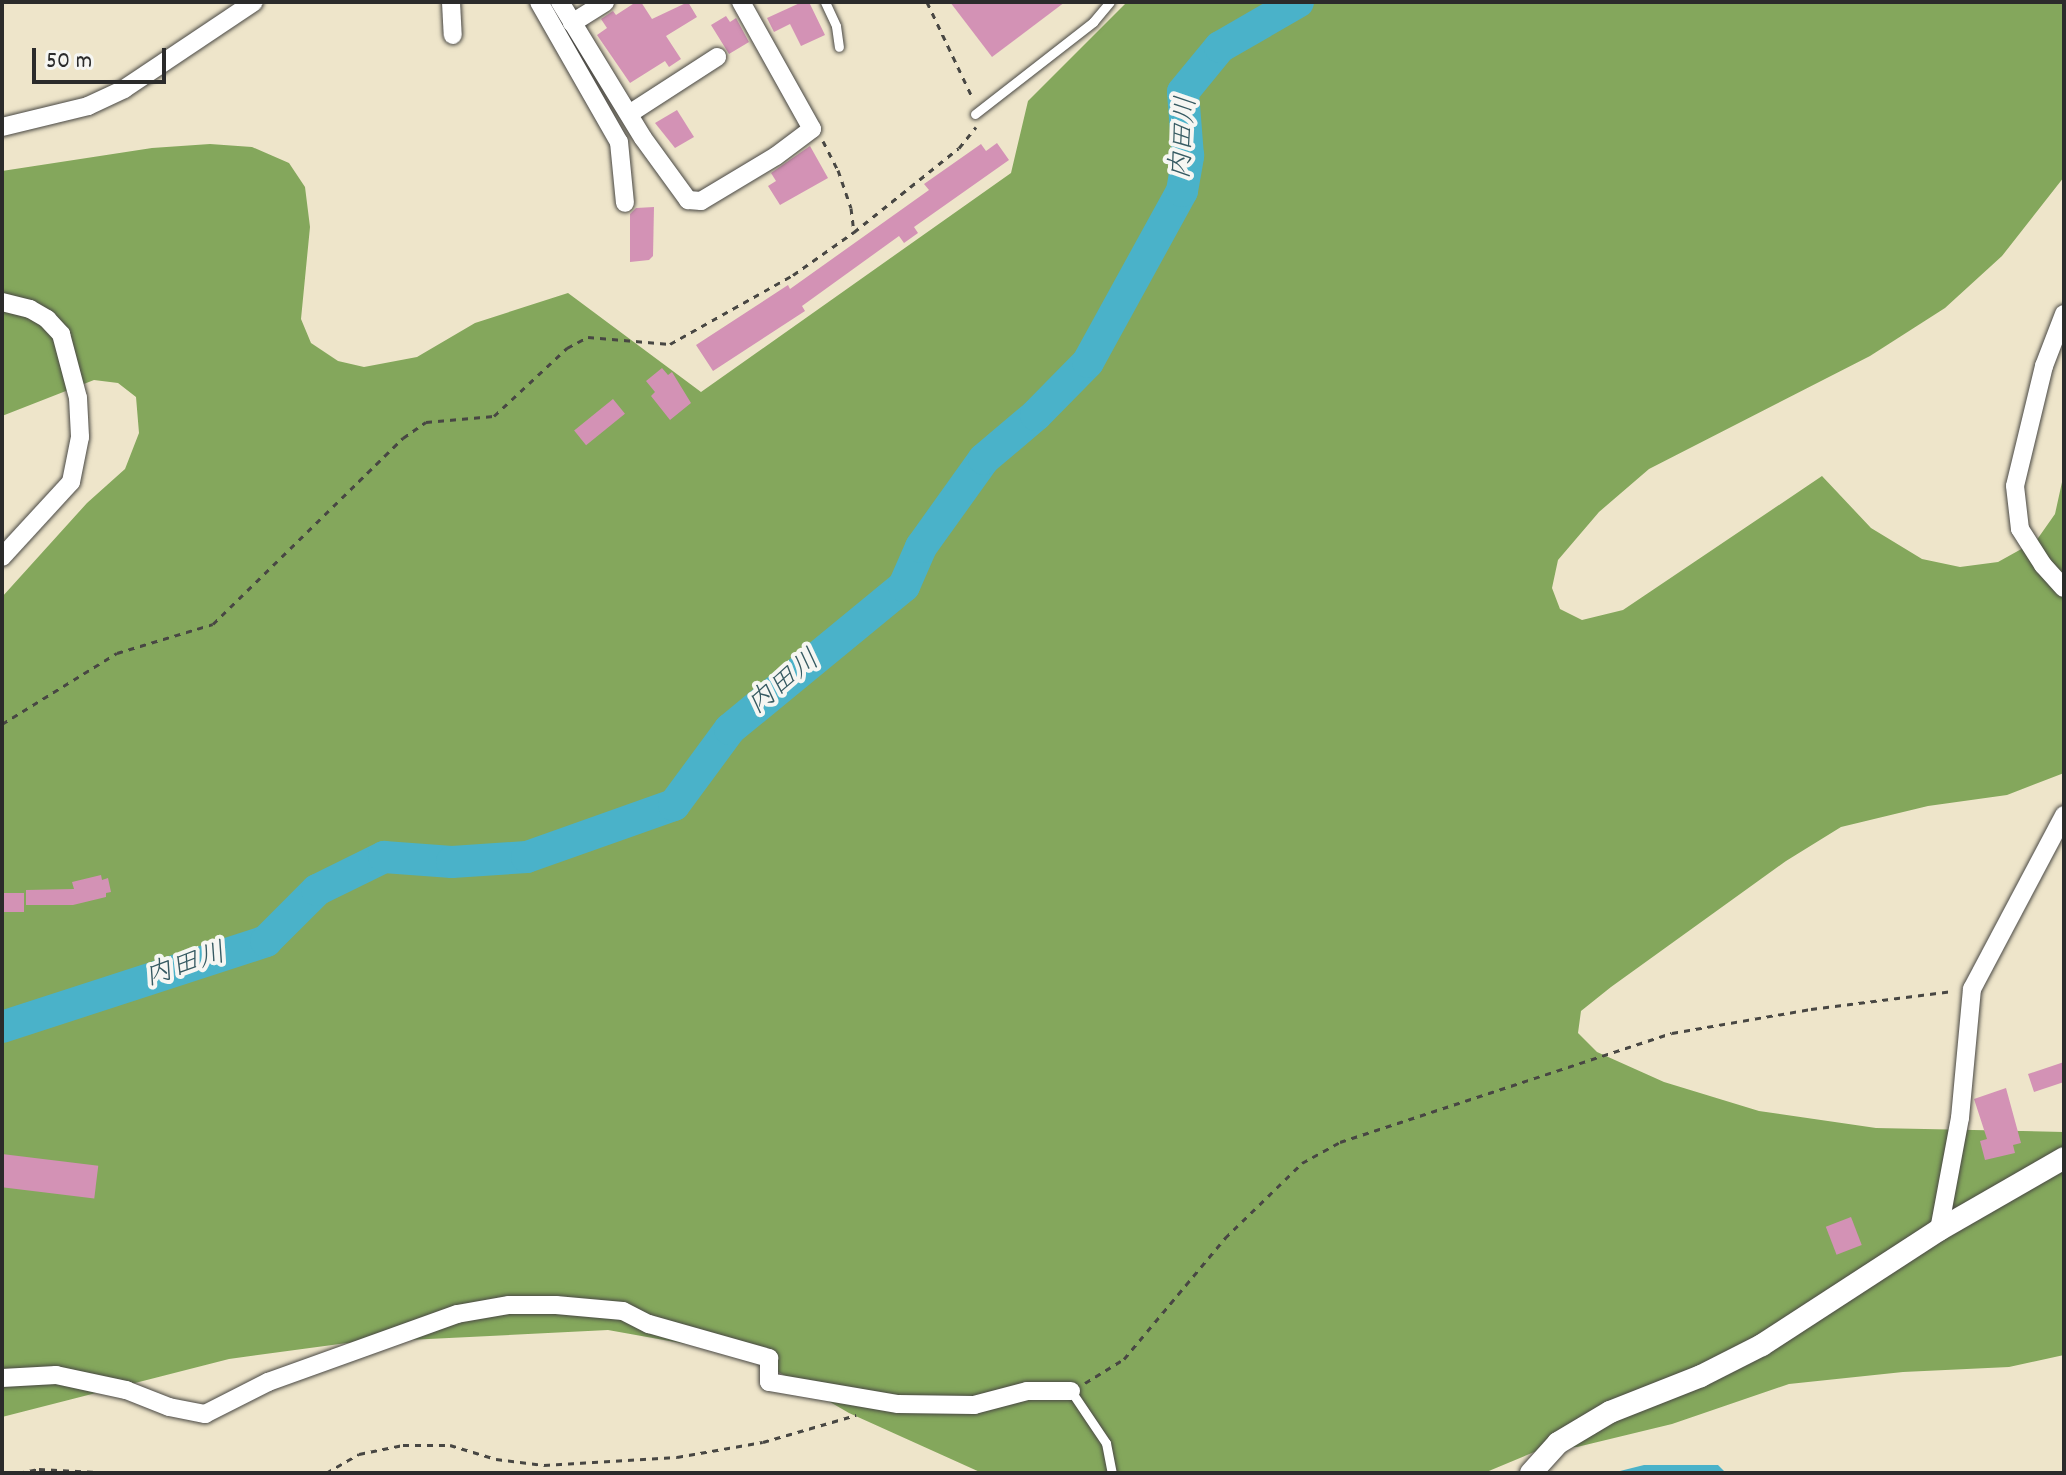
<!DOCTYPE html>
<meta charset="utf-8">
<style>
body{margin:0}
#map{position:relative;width:2066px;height:1475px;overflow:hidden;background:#eee5ca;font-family:Dekko,"Klee One",sans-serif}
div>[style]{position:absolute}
.forest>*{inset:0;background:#84a75c}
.water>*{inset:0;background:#4ab2c9}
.river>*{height:32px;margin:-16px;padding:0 16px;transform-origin:16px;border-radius:16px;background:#4ab2c9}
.building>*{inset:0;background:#d392b5;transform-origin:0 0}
.path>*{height:3px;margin-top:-1.5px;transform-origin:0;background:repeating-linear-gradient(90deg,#484743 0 6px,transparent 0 12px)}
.roads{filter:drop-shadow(0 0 2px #484743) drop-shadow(0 0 2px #484743)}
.service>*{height:9px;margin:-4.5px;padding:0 4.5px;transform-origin:4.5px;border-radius:4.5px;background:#fff}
.minor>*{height:18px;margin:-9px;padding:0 9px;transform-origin:9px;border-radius:9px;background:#fff}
.tertiary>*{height:22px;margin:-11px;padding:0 11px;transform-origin:11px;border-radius:11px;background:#fff}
span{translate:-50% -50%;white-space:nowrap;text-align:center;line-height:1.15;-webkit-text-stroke:8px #f6f6f2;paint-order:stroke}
.water-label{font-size:28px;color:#365a62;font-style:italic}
.frame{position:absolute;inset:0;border:4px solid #2b2b2b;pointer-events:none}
.scale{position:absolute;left:32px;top:48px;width:134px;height:36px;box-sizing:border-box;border:4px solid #2b2b2b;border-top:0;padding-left:10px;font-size:24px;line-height:28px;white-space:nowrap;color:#2b2b2b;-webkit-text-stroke:6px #f6f6f2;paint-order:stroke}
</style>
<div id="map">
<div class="forest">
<div style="clip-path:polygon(1127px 2px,2064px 2px,2064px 177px,2002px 256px,1945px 308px,1870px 356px,1649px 469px,1599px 512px,1558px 560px,1552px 588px,1560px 609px,1582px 620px,1623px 610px,1822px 476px,1871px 528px,1922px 559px,1960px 567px,1998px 562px,2036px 541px,2055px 514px,2064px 473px,2064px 773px,2007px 795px,1928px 806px,1841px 827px,1786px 861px,1611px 987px,1581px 1011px,1578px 1033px,1597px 1052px,1664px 1082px,1759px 1111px,1876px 1128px,2064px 1132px,2064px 1355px,2009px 1367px,1903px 1372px,1789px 1384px,1672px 1424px,1577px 1447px,1544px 1448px,1484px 1473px,982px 1473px,849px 1413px,768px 1366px,703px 1347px,608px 1330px,347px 1343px,229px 1359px,2px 1417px,2px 597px,87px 503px,125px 469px,139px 433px,136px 397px,118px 383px,94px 380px,2px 416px,2px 171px,152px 148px,210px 144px,252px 147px,289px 163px,305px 187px,310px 227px,301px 319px,311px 343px,338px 361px,364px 367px,417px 357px,475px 323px,568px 293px,701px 392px,1011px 173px,1028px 101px)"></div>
</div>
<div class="water">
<div style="clip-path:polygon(1644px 1465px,1718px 1465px,1726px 1473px,1612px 1473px)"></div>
</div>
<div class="river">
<div style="left:2px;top:1027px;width:278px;rotate:-18deg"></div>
<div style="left:266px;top:941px;width:72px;rotate:-45deg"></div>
<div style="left:317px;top:890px;width:75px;rotate:-26.2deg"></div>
<div style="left:384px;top:857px;width:68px;rotate:4.2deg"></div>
<div style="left:452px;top:862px;width:75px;rotate:-3.8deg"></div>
<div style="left:527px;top:857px;width:156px;rotate:-19.5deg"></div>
<div style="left:674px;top:805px;width:94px;rotate:-53.6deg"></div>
<div style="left:730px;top:729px;width:225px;rotate:-39.4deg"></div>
<div style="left:904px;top:586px;width:43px;rotate:-66.4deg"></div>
<div style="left:921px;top:547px;width:108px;rotate:-54.4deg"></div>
<div style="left:984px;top:459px;width:68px;rotate:-40.2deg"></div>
<div style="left:1036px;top:415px;width:74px;rotate:-45.5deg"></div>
<div style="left:1088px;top:362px;width:195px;rotate:-61.2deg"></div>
<div style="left:1182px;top:191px;width:36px;rotate:-80deg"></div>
<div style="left:1188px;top:156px;width:64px;rotate:-94.5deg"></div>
<div style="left:1183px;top:92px;width:58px;rotate:-50.6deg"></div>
<div style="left:1220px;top:47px;width:90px;rotate:-30deg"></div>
</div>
<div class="building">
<div style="clip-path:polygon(636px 2px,641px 2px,652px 19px,688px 2px,697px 17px,666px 36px,681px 59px,669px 67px,665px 61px,630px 83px,597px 35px,607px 28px,601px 19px,613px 11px,616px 15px)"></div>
<div style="clip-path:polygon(802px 2px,809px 2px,825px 35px,801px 46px,790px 24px,774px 32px,767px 18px)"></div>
<div style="clip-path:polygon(950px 2px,1065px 2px,992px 57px)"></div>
<div style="clip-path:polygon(726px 16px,730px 22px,736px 18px,749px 42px,729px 54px,711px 25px)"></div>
<div style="clip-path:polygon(677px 110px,694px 137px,675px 148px,655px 123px)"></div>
<div style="clip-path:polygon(997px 143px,1009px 160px,914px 227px,918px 233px,904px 243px,899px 236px,802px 306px,805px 311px,713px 371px,696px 345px,788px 285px,790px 289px,929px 190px,924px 184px,981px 144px,986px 151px)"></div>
<div style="clip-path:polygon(810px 146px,828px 178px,780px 205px,768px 186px,776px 181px,771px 173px)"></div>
<div style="clip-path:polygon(654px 207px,653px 256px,649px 260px,630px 262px,630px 214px,636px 208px)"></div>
<div style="clip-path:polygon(662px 368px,668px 375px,672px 372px,691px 403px,670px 420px,651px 396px,655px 392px,646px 381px)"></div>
<div style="left:613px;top:399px;width:19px;height:50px;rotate:51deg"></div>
<div style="clip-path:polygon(101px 875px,102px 880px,108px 878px,111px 892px,106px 893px,106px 897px,73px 905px,26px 905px,26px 890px,74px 889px,72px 882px)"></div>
<div style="left:2px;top:893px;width:22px;height:19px"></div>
<div style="clip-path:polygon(2064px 1062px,2064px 1082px,2034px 1092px,2028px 1074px)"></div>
<div style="clip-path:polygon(2006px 1088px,2021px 1143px,2013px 1145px,2015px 1153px,1985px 1160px,1980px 1141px,1987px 1139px,1974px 1099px)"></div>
<div style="left:2px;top:1154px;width:97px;height:33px;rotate:7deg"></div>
<div style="left:1851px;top:1217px;width:30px;height:27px;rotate:69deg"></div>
</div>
<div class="path">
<div style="left:927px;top:2px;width:107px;rotate:64.6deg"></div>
<div style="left:823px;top:141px;width:33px;rotate:63deg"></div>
<div style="left:838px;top:170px;width:40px;rotate:71.1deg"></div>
<div style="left:851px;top:208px;width:23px;rotate:83deg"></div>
<div style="left:2px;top:724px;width:135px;rotate:-31.7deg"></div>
<div style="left:117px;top:653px;width:100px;rotate:-16.8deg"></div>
<div style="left:213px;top:624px;width:266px;rotate:-44.4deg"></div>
<div style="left:403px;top:438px;width:28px;rotate:-35deg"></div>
<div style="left:426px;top:422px;width:68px;rotate:-5deg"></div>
<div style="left:494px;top:416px;width:100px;rotate:-43deg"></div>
<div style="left:567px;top:348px;width:24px;rotate:-28deg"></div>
<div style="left:588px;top:337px;width:82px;rotate:4.9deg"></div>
<div style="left:670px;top:344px;width:141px;rotate:-29.3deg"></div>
<div style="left:793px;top:275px;width:75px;rotate:-35.2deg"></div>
<div style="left:854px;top:232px;width:134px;rotate:-38.7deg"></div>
<div style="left:959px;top:148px;width:27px;rotate:-51deg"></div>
<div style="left:1085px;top:1383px;width:46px;rotate:-31.6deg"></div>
<div style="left:1124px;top:1359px;width:158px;rotate:-50.1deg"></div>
<div style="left:1225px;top:1238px;width:107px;rotate:-44.2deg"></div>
<div style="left:1302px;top:1163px;width:43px;rotate:-28.9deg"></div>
<div style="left:1340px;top:1142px;width:349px;rotate:-18.2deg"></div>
<div style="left:1672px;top:1033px;width:141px;rotate:-9.8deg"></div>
<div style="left:1811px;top:1009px;width:143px;rotate:-7.2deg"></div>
<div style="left:18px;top:1473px;width:21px;rotate:-11deg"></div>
<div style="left:39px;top:1469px;width:77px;rotate:3deg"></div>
<div style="left:326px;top:1473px;width:38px;rotate:-30deg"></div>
<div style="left:359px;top:1454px;width:45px;rotate:-11.6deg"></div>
<div style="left:403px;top:1445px;width:47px"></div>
<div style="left:450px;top:1445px;width:48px;rotate:16.9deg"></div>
<div style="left:496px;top:1459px;width:48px;rotate:7.1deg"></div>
<div style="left:544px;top:1465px;width:133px;rotate:-3.4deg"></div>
<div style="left:677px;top:1457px;width:87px;rotate:-9.9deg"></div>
<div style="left:763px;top:1442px;width:97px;rotate:-16.2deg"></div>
</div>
<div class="roads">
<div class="service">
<div style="left:825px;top:2px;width:26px;rotate:65deg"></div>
<div style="left:836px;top:26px;width:21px;rotate:82deg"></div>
<div style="left:975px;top:114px;width:150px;rotate:-37.9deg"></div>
<div style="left:1093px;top:22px;width:26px;rotate:-50deg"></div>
<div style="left:1071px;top:1391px;width:63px;rotate:56.1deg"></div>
<div style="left:1106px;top:1443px;width:31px;rotate:79deg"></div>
</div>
<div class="minor">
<div style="left:451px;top:2px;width:33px;rotate:87deg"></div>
<div style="left:539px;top:2px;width:161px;rotate:60.3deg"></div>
<div style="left:619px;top:142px;width:61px;rotate:84.4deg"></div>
<div style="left:560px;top:2px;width:159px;rotate:58.6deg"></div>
<div style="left:643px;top:138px;width:77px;rotate:54deg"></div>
<div style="left:688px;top:200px;width:13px;rotate:4deg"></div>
<div style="left:701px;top:201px;width:87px;rotate:-31deg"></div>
<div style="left:776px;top:156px;width:45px;rotate:-36.9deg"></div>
<div style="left:812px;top:129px;width:145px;rotate:-119.2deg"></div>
<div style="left:572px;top:23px;width:39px;rotate:-32deg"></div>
<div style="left:629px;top:114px;width:105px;rotate:-32.9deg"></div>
<div style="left:2px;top:127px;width:89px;rotate:-13.7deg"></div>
<div style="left:88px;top:106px;width:40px;rotate:-25deg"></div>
<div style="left:124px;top:89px;width:156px;rotate:-33.8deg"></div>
<div style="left:2px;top:302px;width:29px;rotate:14deg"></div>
<div style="left:30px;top:309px;width:20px;rotate:30deg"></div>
<div style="left:47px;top:319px;width:21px;rotate:47deg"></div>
<div style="left:61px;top:334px;width:66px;rotate:75.1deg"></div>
<div style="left:78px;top:398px;width:39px;rotate:87deg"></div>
<div style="left:80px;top:437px;width:46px;rotate:101.3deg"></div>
<div style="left:71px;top:482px;width:102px;rotate:132.6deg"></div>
<div style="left:2064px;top:314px;width:56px;rotate:111deg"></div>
<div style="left:2044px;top:366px;width:123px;rotate:103.6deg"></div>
<div style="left:2015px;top:486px;width:43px;rotate:83.4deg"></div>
<div style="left:2020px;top:529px;width:43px;rotate:57.4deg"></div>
<div style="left:2043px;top:565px;width:31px;rotate:48deg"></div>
<div style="left:1939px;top:1230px;width:114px;rotate:-79.4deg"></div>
<div style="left:1960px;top:1118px;width:130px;rotate:-84.7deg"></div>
<div style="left:1972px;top:989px;width:197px;rotate:-62.1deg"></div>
<div style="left:2px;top:1378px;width:54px;rotate:-3.2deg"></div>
<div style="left:56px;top:1375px;width:72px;rotate:12.1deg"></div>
<div style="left:126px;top:1390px;width:46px;rotate:21.6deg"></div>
<div style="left:169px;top:1407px;width:37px;rotate:11deg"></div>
<div style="left:205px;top:1414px;width:71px;rotate:-26.9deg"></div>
<div style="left:268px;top:1382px;width:201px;rotate:-19.8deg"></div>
<div style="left:457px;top:1314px;width:53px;rotate:-9.8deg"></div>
<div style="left:509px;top:1305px;width:47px"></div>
<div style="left:556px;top:1305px;width:67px;rotate:5.1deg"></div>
<div style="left:623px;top:1311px;width:29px;rotate:27deg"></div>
<div style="left:649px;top:1324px;width:125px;rotate:15.8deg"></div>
<div style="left:769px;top:1358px;width:24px;rotate:90deg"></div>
<div style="left:769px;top:1382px;width:131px;rotate:9.7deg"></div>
<div style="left:898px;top:1404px;width:76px;rotate:0.8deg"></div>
<div style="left:974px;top:1405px;width:55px;rotate:-14.8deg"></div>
<div style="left:1027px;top:1391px;width:44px"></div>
</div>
<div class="tertiary">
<div style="left:1531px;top:1473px;width:40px;rotate:-48deg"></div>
<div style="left:1558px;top:1443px;width:61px;rotate:-30.8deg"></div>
<div style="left:1610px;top:1412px;width:98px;rotate:-21.6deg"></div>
<div style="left:1701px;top:1376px;width:68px;rotate:-26.9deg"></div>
<div style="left:1762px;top:1345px;width:211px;rotate:-33deg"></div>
<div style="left:1939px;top:1230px;width:144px;rotate:-29.9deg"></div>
</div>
</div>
<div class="water-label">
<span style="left:1186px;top:138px;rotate:-85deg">内田川</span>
<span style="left:785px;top:684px;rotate:-39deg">内田川</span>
<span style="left:186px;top:967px;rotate:-18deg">内田川</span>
</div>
<div class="frame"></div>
<div class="scale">50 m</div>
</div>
